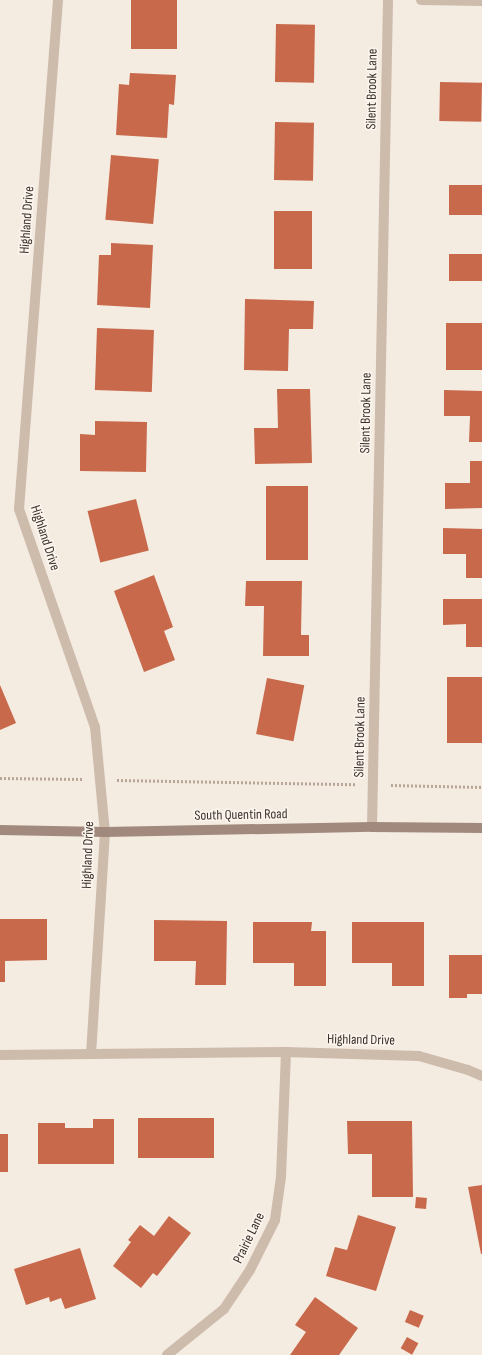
<!DOCTYPE html>
<style>
body{margin:0}
#map{position:relative;width:482px;height:1355px;overflow:hidden;background:#f4ebe1;font-family:"Sofia Sans Condensed",sans-serif}
div>[style]{position:absolute}
.building>*{inset:0;background:#c8694b;transform-origin:0 0}
.path>*{height:2.5px;margin-top:-1.25px;transform-origin:0;background:repeating-linear-gradient(90deg,#b9a596 0 2px,transparent 0 4px)}
.street>*{height:10px;margin:-5px;padding:0 5px;transform-origin:5px;border-radius:5px;background:#cdbbac}
.secondary>*{height:10px;margin:-5px;padding:0 5px;transform-origin:5px;border-radius:5px;background:#a18a7d}
span{translate:-50% -50%;white-space:nowrap;text-align:center;line-height:1.15;-webkit-text-stroke:3.5px #fbf5ee;paint-order:stroke}
.street-label{font-size:14px;color:#3b302b}
</style>
<div id="map">
<div class="building">
<div style="left:131px;top:0;width:46px;height:49px"></div>
<div style="left:276px;top:24px;width:39px;height:58px;rotate:1deg"></div>
<div style="clip-path:polygon(130px 73px,176px 75px,174px 105px,169px 104px,167px 138px,116px 135px,119px 84px,129px 85px)"></div>
<div style="left:440px;top:82px;width:42px;height:39px;rotate:1deg"></div>
<div style="left:275px;top:122px;width:39px;height:58px;rotate:1deg"></div>
<div style="left:111px;top:155px;width:48px;height:65px;rotate:5deg"></div>
<div style="left:449px;top:185px;width:33px;height:30px"></div>
<div style="left:274px;top:211px;width:38px;height:58px"></div>
<div style="clip-path:polygon(111px 243px,153px 245px,150px 308px,97px 305px,99px 255px,111px 255px)"></div>
<div style="left:449px;top:254px;width:33px;height:27px"></div>
<div style="clip-path:polygon(245px 299px,314px 301px,313px 329px,289px 329px,288px 371px,244px 370px)"></div>
<div style="left:446px;top:323px;width:36px;height:47px"></div>
<div style="left:97px;top:328px;width:57px;height:62px;rotate:2deg"></div>
<div style="clip-path:polygon(277px 389px,310px 389px,312px 463px,255px 464px,254px 428px,278px 428px)"></div>
<div style="clip-path:polygon(444px 390px,482px 391px,482px 442px,469px 442px,470px 416px,444px 416px)"></div>
<div style="clip-path:polygon(95px 421px,147px 422px,146px 472px,80px 471px,80px 434px,95px 435px)"></div>
<div style="clip-path:polygon(470px 461px,482px 461px,482px 508px,445px 509px,445px 483px,470px 483px)"></div>
<div style="left:266px;top:486px;width:42px;height:74px"></div>
<div style="left:136px;top:499px;width:53px;height:50px;rotate:76deg"></div>
<div style="clip-path:polygon(443px 528px,482px 529px,482px 578px,466px 578px,466px 554px,443px 554px)"></div>
<div style="clip-path:polygon(154px 575px,173px 627px,164px 631px,175px 660px,144px 672px,114px 591px)"></div>
<div style="clip-path:polygon(246px 581px,302px 581px,301px 635px,309px 635px,309px 656px,263px 656px,264px 606px,245px 606px)"></div>
<div style="clip-path:polygon(443px 599px,482px 599px,482px 647px,466px 647px,466px 624px,443px 625px)"></div>
<div style="left:447px;top:677px;width:35px;height:66px"></div>
<div style="left:267px;top:678px;width:38px;height:57px;rotate:11deg"></div>
<div style="clip-path:polygon(0 685px,16px 723px,0 730px)"></div>
<div style="clip-path:polygon(0 919px,47px 919px,47px 960px,5px 961px,5px 982px,0 982px)"></div>
<div style="clip-path:polygon(154px 920px,227px 921px,226px 985px,195px 985px,196px 961px,154px 961px)"></div>
<div style="clip-path:polygon(253px 922px,312px 922px,311px 931px,326px 931px,326px 986px,294px 986px,294px 963px,253px 963px)"></div>
<div style="clip-path:polygon(352px 922px,424px 922px,424px 986px,392px 986px,392px 963px,352px 963px)"></div>
<div style="clip-path:polygon(449px 955px,482px 955px,482px 994px,467px 994px,467px 998px,449px 998px)"></div>
<div style="left:138px;top:1118px;width:76px;height:40px"></div>
<div style="clip-path:polygon(93px 1119px,114px 1119px,114px 1164px,38px 1164px,38px 1123px,65px 1123px,65px 1128px,93px 1128px)"></div>
<div style="clip-path:polygon(347px 1121px,412px 1121px,413px 1197px,372px 1197px,372px 1154px,348px 1154px)"></div>
<div style="left:0;top:1134px;width:8px;height:38px"></div>
<div style="clip-path:polygon(482px 1185px,482px 1254px,481px 1254px,468px 1187px)"></div>
<div style="left:416px;top:1197px;width:11px;height:11px;rotate:5deg"></div>
<div style="clip-path:polygon(358px 1215px,396px 1227px,376px 1291px,326px 1276px,335px 1247px,347px 1250px)"></div>
<div style="clip-path:polygon(169px 1216px,191px 1233px,157px 1276px,153px 1273px,141px 1288px,113px 1266px,131px 1242px,128px 1240px,140px 1225px,154px 1236px)"></div>
<div style="clip-path:polygon(80px 1248px,96px 1299px,65px 1309px,61px 1298px,50px 1302px,49px 1297px,26px 1305px,14px 1269px)"></div>
<div style="clip-path:polygon(315px 1297px,358px 1328px,339px 1355px,290px 1355px,306px 1332px,295px 1325px)"></div>
<div style="left:410px;top:1310px;width:15px;height:13px;rotate:23deg"></div>
<div style="left:407px;top:1337px;width:13px;height:13px;rotate:29deg"></div>
</div>
<div class="path">
<div style="left:0;top:778px;width:84px;rotate:0.7deg"></div>
<div style="left:117px;top:780px;width:239px;rotate:1deg"></div>
<div style="left:391px;top:785px;width:91px;rotate:1.3deg"></div>
</div>
<div class="street">
<div style="left:58px;top:0;width:510px;rotate:94.38deg"></div>
<div style="left:19px;top:509px;width:231px;rotate:70.8deg"></div>
<div style="left:95px;top:727px;width:105px;rotate:84.6deg"></div>
<div style="left:105px;top:832px;width:221px;rotate:93.6deg"></div>
<div style="left:421px;top:0;width:61px;rotate:0.9deg"></div>
<div style="left:372px;top:827px;width:827px;rotate:-88.89deg"></div>
<div style="left:0;top:1055px;width:286px;rotate:-0.6deg"></div>
<div style="left:286px;top:1052px;width:133px;rotate:1.7deg"></div>
<div style="left:419px;top:1056px;width:51px;rotate:15.9deg"></div>
<div style="left:468px;top:1070px;width:15px;rotate:23deg"></div>
<div style="left:167px;top:1355px;width:73px;rotate:-38.9deg"></div>
<div style="left:224px;top:1309px;width:47px;rotate:-56.3deg"></div>
<div style="left:250px;top:1270px;width:56px;rotate:-63.4deg"></div>
<div style="left:275px;top:1220px;width:43px;rotate:-82.1deg"></div>
<div style="left:281px;top:1177px;width:125px;rotate:-87.7deg"></div>
</div>
<div class="secondary">
<div style="left:0;top:830px;width:105px;rotate:1.1deg"></div>
<div style="left:105px;top:832px;width:267px;rotate:-1.1deg"></div>
<div style="left:372px;top:827px;width:110px;rotate:0.5deg"></div>
</div>
<div class="street-label">
<span style="left:372px;top:89px;rotate:-89deg">Silent Brook Lane</span>
<span style="left:27px;top:220px;rotate:-86deg">Highland Drive</span>
<span style="left:366px;top:413px;rotate:-89deg">Silent Brook Lane</span>
<span style="left:45px;top:538px;rotate:72deg">Highland Drive</span>
<span style="left:360px;top:737px;rotate:-89deg">Silent Brook Lane</span>
<span style="left:241px;top:815px;rotate:-1deg">South Quentin Road</span>
<span style="left:88px;top:855px;rotate:-88deg">Highland Drive</span>
<span style="left:361px;top:1040px;rotate:1deg">Highland Drive</span>
<span style="left:249px;top:1238px;rotate:-64deg">Prairie Lane</span>
</div>
</div>
